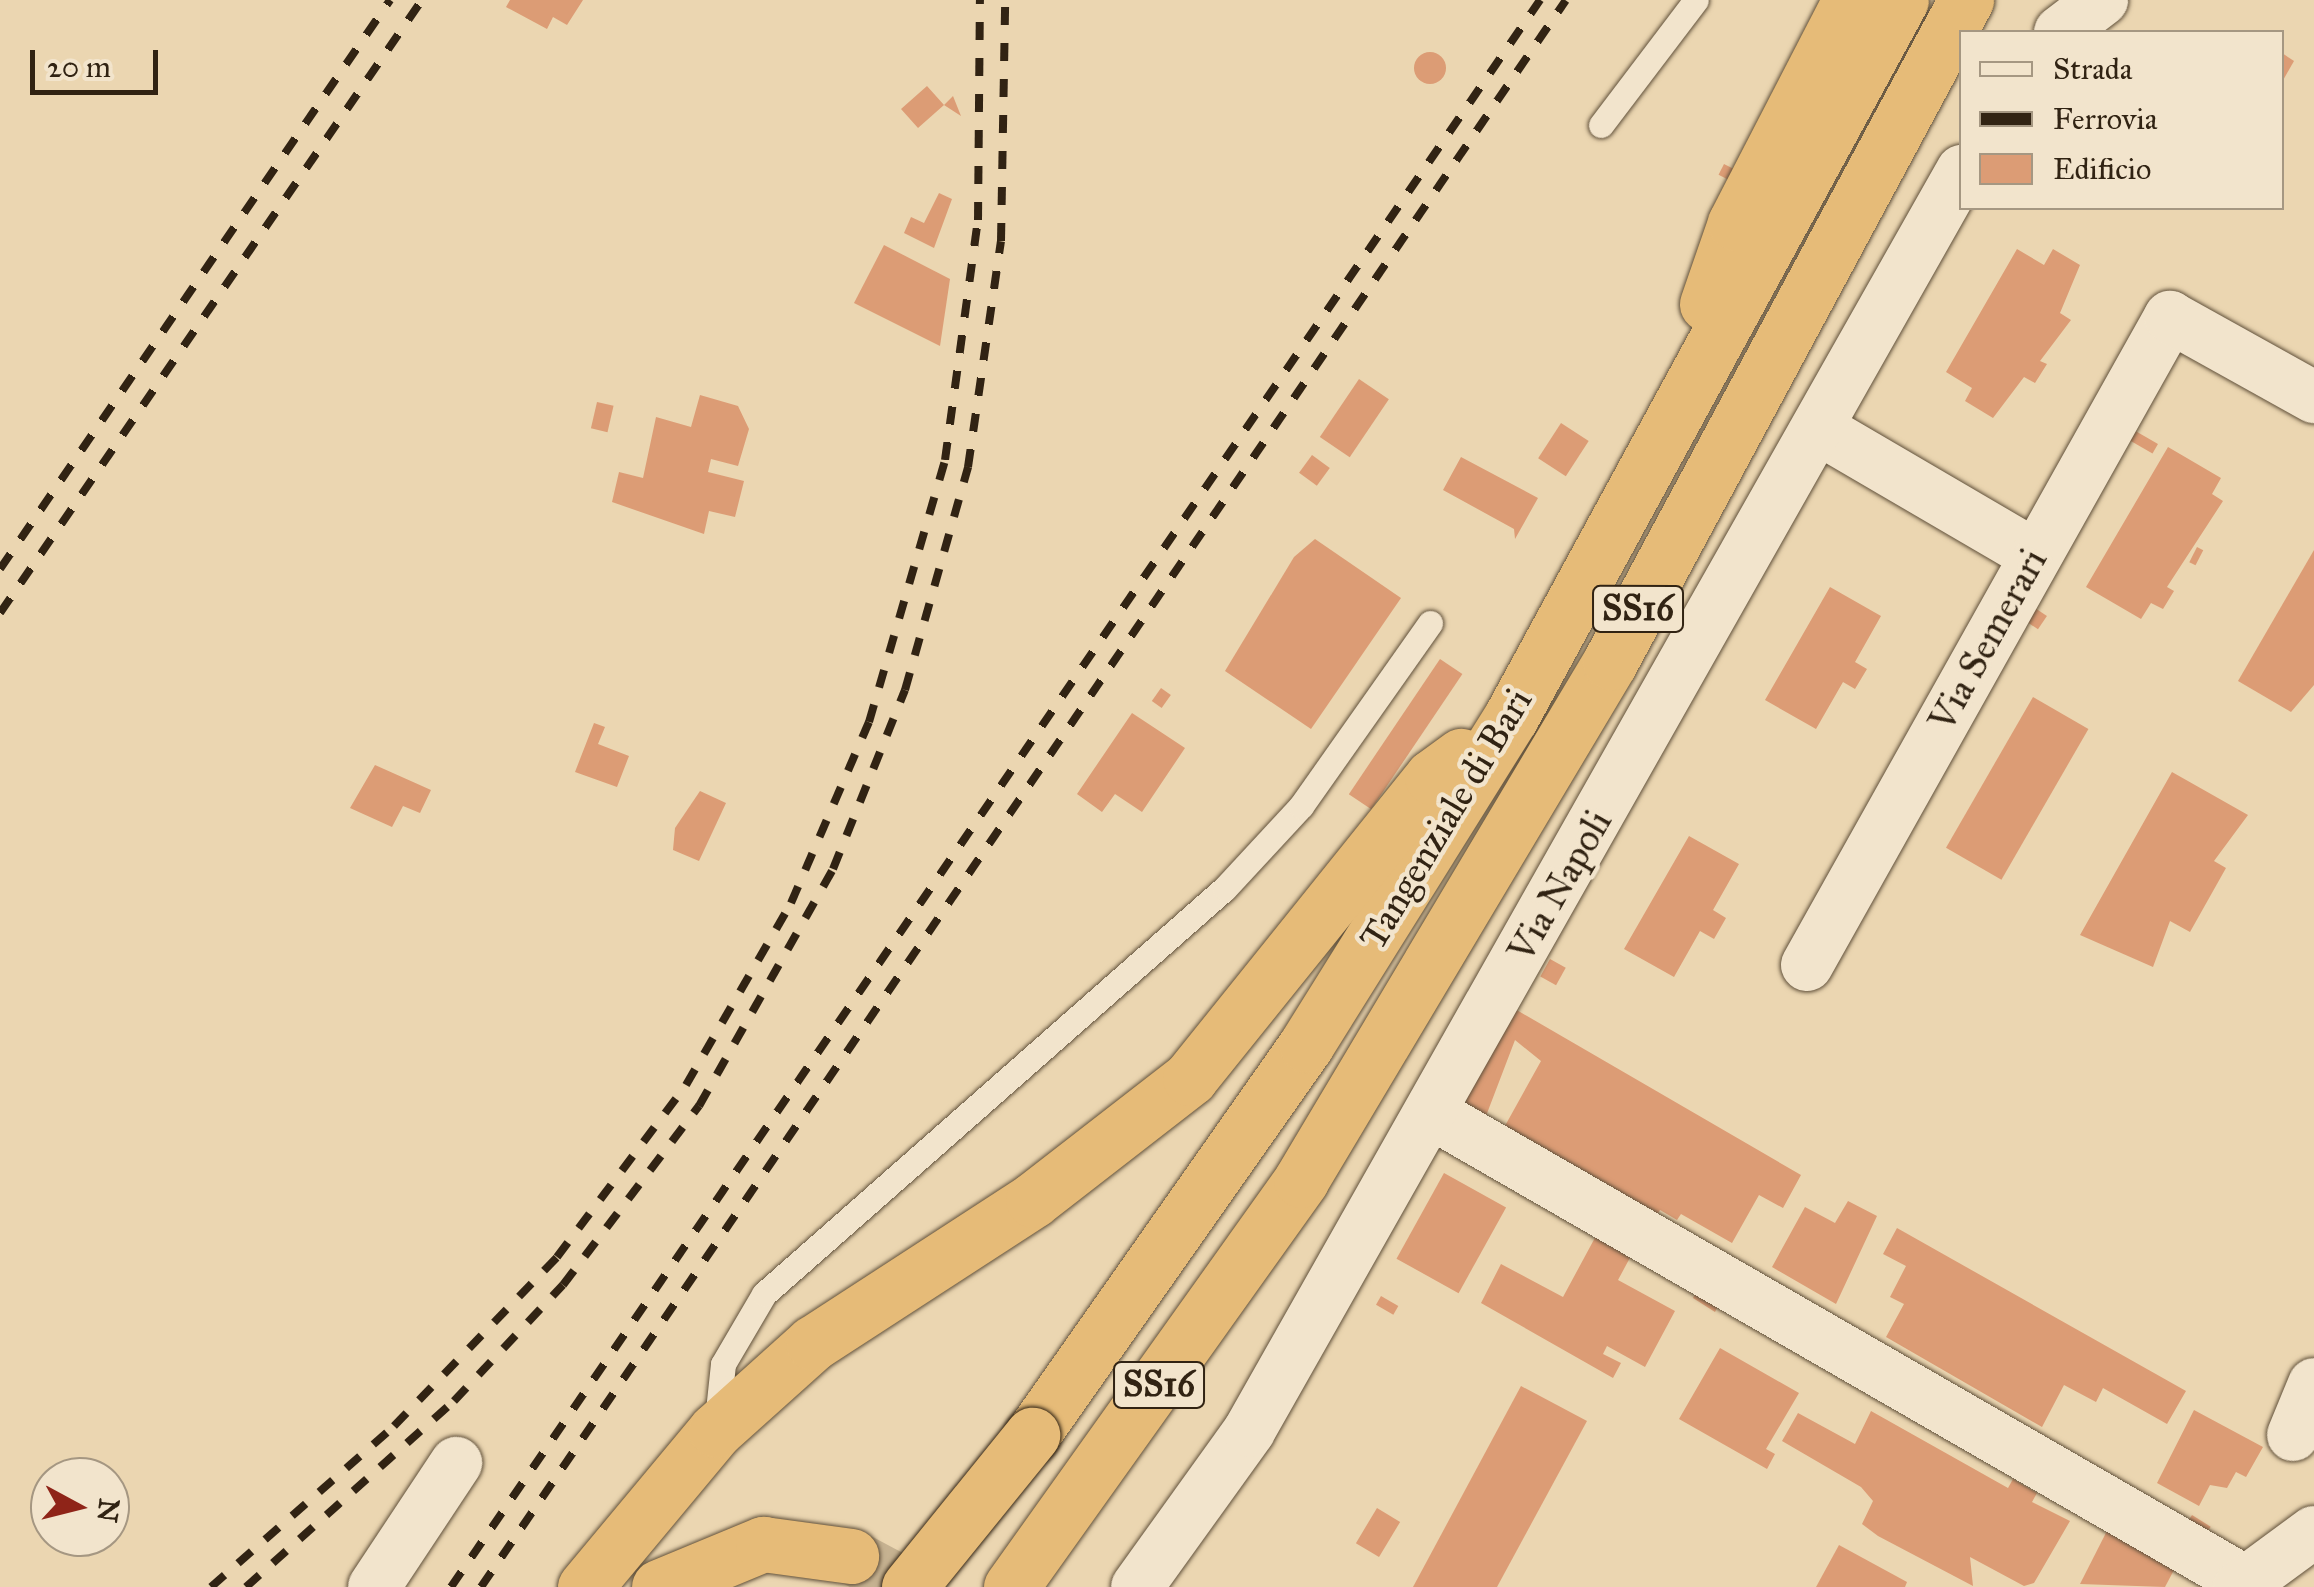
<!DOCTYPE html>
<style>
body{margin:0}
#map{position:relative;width:2314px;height:1587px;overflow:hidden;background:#ebd6b1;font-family:"IM FELL Great Primer",serif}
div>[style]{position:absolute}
.building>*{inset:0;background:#dc9c75;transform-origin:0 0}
.round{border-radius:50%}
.highway-tunnel>*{height:55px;margin-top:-27.5px;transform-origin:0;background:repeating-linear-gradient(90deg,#c6b291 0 55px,transparent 0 83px)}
.roads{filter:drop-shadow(0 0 2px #60503a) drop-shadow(0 0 2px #60503a)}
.lane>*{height:25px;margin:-12.5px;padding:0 12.5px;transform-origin:12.5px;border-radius:12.5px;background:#f2e4cc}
.street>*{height:52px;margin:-26px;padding:0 26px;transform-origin:26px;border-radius:26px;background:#f2e4cc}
.highway>*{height:55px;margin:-27.5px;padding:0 27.5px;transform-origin:27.5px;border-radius:27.5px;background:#e6bb78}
.rail>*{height:8px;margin-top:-4px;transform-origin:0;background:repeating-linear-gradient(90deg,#312313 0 18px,transparent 0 36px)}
.bridges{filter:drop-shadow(0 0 2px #312313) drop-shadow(0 0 2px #312313)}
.highway-bridge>*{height:55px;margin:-27.5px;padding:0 27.5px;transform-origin:27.5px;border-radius:27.5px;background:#e6bb78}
span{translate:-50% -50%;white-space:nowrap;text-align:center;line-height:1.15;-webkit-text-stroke:9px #f2e4cc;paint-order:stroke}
.shield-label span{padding:2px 8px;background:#f2e4cc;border:2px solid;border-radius:8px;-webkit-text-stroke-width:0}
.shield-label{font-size:35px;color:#312313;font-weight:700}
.street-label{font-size:38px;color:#312313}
.legend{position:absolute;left:1959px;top:30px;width:325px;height:180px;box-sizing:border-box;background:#f2e4cc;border:2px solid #a59782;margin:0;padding:12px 18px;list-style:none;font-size:30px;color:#312313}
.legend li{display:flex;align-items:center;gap:20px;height:50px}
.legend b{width:50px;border:2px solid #a59782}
.north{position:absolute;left:30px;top:1457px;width:100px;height:100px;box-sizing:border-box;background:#f2e4cc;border:2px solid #a59782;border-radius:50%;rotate:97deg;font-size:28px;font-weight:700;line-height:40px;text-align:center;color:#312313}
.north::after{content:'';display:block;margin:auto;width:35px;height:45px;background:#8f2418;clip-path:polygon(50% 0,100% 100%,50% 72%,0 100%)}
.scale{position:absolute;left:30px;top:50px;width:128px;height:45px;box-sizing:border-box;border:5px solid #312313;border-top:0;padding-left:12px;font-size:30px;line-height:35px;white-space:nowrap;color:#312313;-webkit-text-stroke:8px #f2e4cc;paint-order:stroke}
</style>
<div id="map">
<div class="building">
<div style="clip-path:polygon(510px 0,583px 0,567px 25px,553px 17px,547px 29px,506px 7px)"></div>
<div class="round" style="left:1414px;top:52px;width:32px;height:32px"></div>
<div style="clip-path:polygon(2282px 53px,2294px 61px,2282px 82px)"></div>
<div style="clip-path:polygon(927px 86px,944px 105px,953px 96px,961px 116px,944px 105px,918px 128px,901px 109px)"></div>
<div style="left:1724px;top:164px;width:16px;height:12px;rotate:27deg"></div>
<div style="clip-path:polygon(939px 193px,952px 199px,934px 248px,904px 233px,911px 217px,924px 223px)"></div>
<div style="clip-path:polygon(884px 245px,950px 279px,940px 346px,854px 303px)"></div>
<div style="clip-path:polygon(2017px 249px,2044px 265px,2053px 249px,2080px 265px,2060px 313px,2071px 320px,2040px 361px,2047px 364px,2035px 383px,2024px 377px,1993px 418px,1965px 401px,1972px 388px,1946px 372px)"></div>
<div style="left:1359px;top:379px;width:36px;height:70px;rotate:34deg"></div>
<div style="clip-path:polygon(700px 395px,738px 406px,749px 429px,738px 466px,711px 459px,708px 472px,744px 481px,735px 517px,709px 511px,704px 534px,612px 502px,619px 472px,643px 478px,656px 417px,691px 427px)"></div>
<div style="left:597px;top:402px;width:17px;height:27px;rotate:13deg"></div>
<div style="left:1561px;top:423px;width:33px;height:42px;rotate:33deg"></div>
<div style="left:2132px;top:429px;width:30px;height:11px;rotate:30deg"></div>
<div style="clip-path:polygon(2168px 447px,2221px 478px,2212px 494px,2223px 501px,2167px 587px,2174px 591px,2163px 609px,2151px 603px,2141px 619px,2086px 587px)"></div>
<div style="left:1312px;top:455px;width:22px;height:22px;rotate:36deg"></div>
<div style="clip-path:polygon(1461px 457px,1538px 498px,1515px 539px,1514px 529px,1443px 490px)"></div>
<div style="clip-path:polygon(1315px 539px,1401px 598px,1311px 729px,1225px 671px,1294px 557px)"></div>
<div style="left:2197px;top:547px;width:7px;height:17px;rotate:27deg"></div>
<div style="clip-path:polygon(2314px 550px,2314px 685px,2291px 712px,2238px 681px)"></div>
<div style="clip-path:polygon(1830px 587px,1881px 616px,1855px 662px,1867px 669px,1855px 689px,1843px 682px,1816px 729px,1765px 700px)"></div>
<div style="left:2032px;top:606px;width:18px;height:16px;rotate:34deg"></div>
<div style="left:1440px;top:659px;width:27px;height:163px;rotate:34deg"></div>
<div style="left:1161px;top:688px;width:12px;height:16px;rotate:35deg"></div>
<div style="left:2033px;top:697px;width:64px;height:174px;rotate:30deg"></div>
<div style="clip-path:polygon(1132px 713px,1185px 748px,1142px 812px,1115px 794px,1102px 812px,1077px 794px)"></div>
<div style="clip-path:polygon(594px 723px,605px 727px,598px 744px,629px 756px,617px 787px,575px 772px)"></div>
<div style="clip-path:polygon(375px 765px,431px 790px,420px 813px,403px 806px,392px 827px,350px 808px)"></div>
<div style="clip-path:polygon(2172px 772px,2248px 815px,2214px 861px,2226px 868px,2190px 932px,2170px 921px,2153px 967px,2080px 935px)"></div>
<div style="clip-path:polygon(700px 791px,726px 803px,699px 861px,673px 850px,675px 828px)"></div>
<div style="clip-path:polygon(1689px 836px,1739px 864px,1713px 910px,1726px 918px,1714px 939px,1700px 931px,1674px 977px,1624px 949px)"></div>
<div style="left:1550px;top:959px;width:18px;height:20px;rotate:29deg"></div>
<div style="clip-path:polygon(1515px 1009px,1801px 1175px,1783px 1208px,1759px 1195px,1732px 1243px,1681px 1214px,1677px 1220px,1660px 1210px,1653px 1222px,1501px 1133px,1541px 1061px,1515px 1040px,1486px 1116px,1459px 1111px)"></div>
<div style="left:1444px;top:1173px;width:71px;height:98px;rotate:29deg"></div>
<div style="clip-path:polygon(1848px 1201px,1877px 1216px,1836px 1304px,1772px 1267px,1805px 1207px,1835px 1223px)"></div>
<div style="clip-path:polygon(1897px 1228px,2186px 1391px,2167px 1424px,2103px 1388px,2096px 1402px,2064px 1385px,2042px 1427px,1886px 1337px,1904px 1304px,1890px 1297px,1906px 1266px,1883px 1254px)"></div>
<div style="clip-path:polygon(1597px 1234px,1632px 1254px,1618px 1280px,1675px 1311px,1645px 1367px,1607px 1346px,1603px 1354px,1621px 1363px,1613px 1378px,1481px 1303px,1501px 1264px,1563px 1297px)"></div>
<div style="clip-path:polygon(1695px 1294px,1718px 1306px,1715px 1312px,1693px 1298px)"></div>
<div style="left:1381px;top:1296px;width:20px;height:10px;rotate:30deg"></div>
<div style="clip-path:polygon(1720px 1348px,1799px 1393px,1766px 1449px,1775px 1454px,1767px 1469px,1679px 1419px)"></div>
<div style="clip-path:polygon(1521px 1386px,1587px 1421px,1497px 1587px,1413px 1587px)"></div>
<div style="clip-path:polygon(2194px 1410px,2263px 1447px,2246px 1477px,2236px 1472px,2227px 1488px,2210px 1485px,2199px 1506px,2157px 1483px)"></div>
<div style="clip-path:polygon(1871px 1411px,2008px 1488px,2013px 1479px,2037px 1493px,2032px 1502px,2070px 1521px,2034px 1583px,2024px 1586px,1970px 1557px,1973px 1586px,1878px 1536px,1862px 1524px,1873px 1501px,1861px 1487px,1782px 1441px,1798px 1413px,1855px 1444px)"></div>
<div style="left:1377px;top:1508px;width:27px;height:41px;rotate:31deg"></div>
<div style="left:2192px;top:1515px;width:22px;height:10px;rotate:32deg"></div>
<div style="clip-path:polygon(2112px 1521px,2175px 1568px,2165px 1587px,2080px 1584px)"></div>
<div style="clip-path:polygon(1839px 1545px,1907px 1582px,1905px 1587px,1816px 1587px)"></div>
</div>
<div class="highway-tunnel">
<div style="left:851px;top:1556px;width:66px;rotate:28.1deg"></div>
</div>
<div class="roads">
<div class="lane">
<div style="left:1601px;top:125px;width:157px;rotate:-52.8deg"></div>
<div style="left:717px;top:1420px;width:56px;rotate:-83.9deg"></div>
<div style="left:723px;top:1364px;width:81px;rotate:-59.6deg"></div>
<div style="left:764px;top:1294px;width:614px;rotate:-41.37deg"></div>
<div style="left:1225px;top:888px;width:112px;rotate:-47.2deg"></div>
<div style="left:1301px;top:806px;width:224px;rotate:-54.8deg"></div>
</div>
<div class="street">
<div style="left:2060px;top:32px;width:53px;rotate:-37.3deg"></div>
<div style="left:1819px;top:429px;width:250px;rotate:30.3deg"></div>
<div style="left:1807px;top:965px;width:743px;rotate:-60.74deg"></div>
<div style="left:2170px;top:317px;width:165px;rotate:29.1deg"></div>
<div style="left:1431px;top:1113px;width:940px;rotate:29.92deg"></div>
<div style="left:2293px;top:1435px;width:55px;rotate:-67.6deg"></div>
<div style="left:374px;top:1587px;width:149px;rotate:-56.5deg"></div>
<div style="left:1137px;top:1587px;width:192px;rotate:-54.3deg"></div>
<div style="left:1249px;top:1431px;width:1448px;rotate:-60.5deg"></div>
<div style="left:2239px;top:1587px;width:93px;rotate:-36.3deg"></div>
</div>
<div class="highway">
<div style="left:1707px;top:304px;width:86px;rotate:-70.9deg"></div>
<div style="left:1735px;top:223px;width:251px;rotate:-62.7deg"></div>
<div style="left:1032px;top:1435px;width:477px;rotate:-54.9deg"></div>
<div style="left:1306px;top:1045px;width:387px;rotate:-58deg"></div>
<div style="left:1511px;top:717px;width:816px;rotate:-61.46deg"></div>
<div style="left:585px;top:1587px;width:204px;rotate:-50.2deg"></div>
<div style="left:716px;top:1430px;width:130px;rotate:-41.9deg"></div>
<div style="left:813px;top:1343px;width:262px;rotate:-33deg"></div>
<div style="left:1033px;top:1200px;width:199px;rotate:-37.8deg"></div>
<div style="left:1190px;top:1078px;width:386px;rotate:-51.2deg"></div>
<div style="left:1432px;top:777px;width:36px;rotate:-36deg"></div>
<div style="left:659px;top:1587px;width:113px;rotate:-22.5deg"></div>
<div style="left:763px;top:1544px;width:89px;rotate:7.8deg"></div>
<div style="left:1011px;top:1587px;width:500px;rotate:-54.5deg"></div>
<div style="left:1301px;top:1180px;width:603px;rotate:-59.18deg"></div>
<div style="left:1610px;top:662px;width:752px;rotate:-61.73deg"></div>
</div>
</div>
<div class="rail">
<div style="left:0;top:569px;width:690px;rotate:-55.57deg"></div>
<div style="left:0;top:613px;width:744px;rotate:-55.46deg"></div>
<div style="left:211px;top:1587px;width:244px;rotate:-41.3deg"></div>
<div style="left:394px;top:1426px;width:235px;rotate:-46deg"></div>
<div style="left:557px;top:1257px;width:215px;rotate:-53.1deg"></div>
<div style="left:686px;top:1085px;width:210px;rotate:-60deg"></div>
<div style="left:791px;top:903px;width:197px;rotate:-66.7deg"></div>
<div style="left:869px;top:722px;width:273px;rotate:-73.8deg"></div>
<div style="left:945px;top:460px;width:242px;rotate:-82.2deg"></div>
<div style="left:978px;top:220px;width:220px;rotate:-89.5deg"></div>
<div style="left:246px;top:1587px;width:279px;rotate:-41.8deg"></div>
<div style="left:454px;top:1401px;width:159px;rotate:-46.8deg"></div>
<div style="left:563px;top:1285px;width:225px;rotate:-52.8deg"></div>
<div style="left:699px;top:1106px;width:272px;rotate:-60.5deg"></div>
<div style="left:833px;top:869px;width:193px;rotate:-68.1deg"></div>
<div style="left:905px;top:690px;width:232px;rotate:-74.2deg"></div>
<div style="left:968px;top:467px;width:228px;rotate:-81.7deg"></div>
<div style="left:1001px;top:241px;width:241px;rotate:-89deg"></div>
<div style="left:451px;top:1587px;width:1925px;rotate:-55.54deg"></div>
<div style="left:481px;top:1587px;width:1922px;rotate:-55.64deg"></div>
</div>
<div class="bridges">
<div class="highway-bridge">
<div style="left:909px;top:1587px;width:196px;rotate:-51deg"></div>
</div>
</div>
<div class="shield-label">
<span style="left:1638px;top:609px">SS16</span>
<span style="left:1159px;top:1385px">SS16</span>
</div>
<div class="street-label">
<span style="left:1988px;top:640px;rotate:-61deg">Via Semerari</span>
<span style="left:1446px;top:819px;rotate:-59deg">Tangenziale di Bari</span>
<span style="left:1560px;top:886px;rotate:-60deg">Via Napoli</span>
</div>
<ul class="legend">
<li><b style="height:12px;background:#f2e4cc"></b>Strada</li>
<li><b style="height:12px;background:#312313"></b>Ferrovia</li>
<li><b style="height:28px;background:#dc9c75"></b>Edificio</li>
</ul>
<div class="north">N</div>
<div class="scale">20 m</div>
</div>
